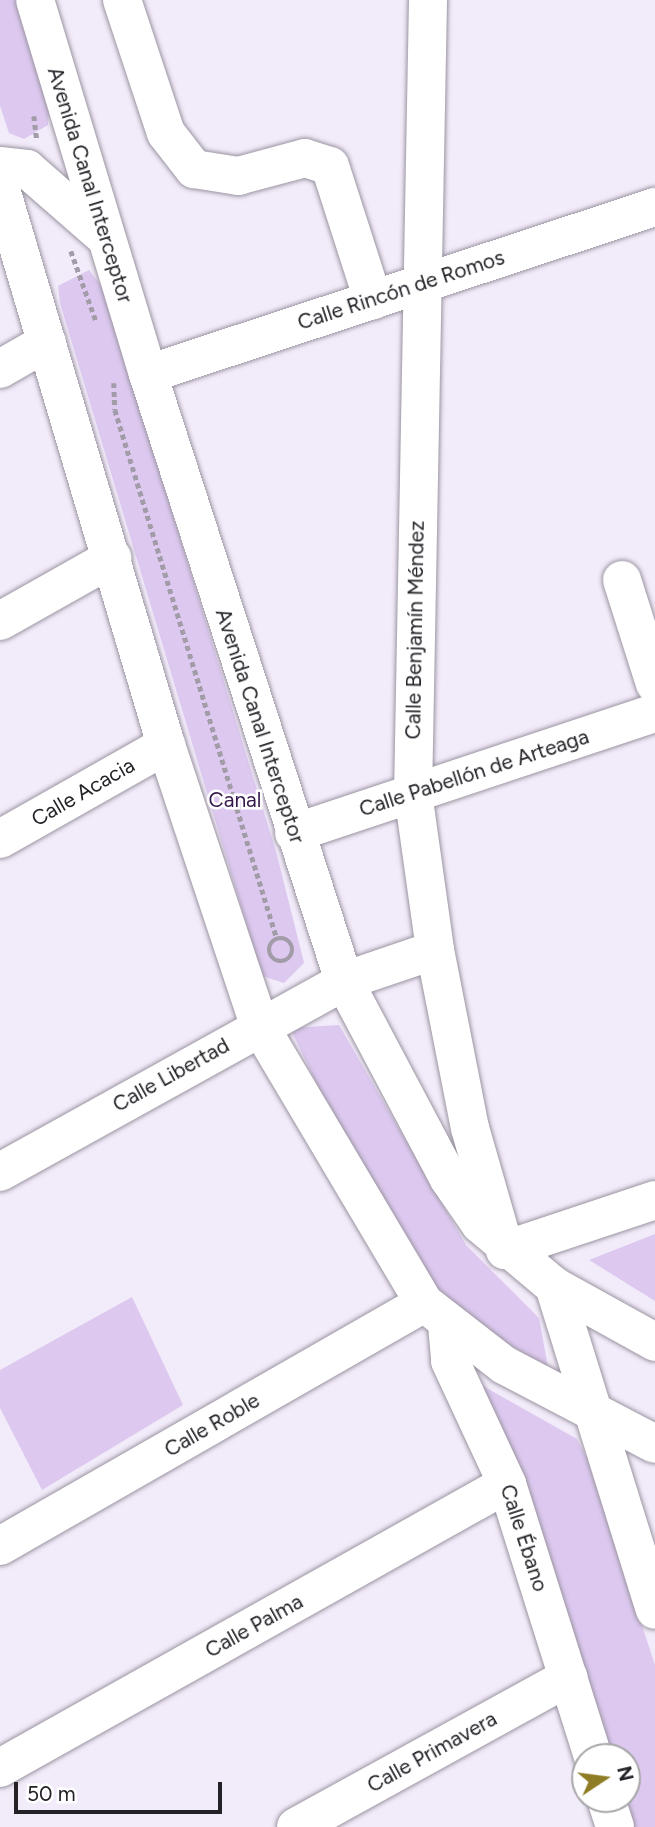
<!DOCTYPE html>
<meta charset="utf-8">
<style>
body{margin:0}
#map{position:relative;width:655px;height:1827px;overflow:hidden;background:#f2ebf9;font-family:Figtree,sans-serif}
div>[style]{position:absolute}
.green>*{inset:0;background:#ddc9f0}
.path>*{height:4.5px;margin-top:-2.25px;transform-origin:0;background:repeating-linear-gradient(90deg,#a19ca7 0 5px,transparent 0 8.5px)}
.path>.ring{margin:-2.25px;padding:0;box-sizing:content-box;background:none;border:4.5px solid #a19ca7;border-radius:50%}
.roads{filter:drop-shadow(0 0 2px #9b94a1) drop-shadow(0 0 2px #9b94a1)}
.minor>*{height:38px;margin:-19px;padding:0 19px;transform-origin:19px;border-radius:19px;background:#fff}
.major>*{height:38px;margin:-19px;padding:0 19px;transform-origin:19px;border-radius:19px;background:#fff}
span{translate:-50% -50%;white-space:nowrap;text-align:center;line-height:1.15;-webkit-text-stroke:5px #fff;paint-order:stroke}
.street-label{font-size:21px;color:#242127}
.park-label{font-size:21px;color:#36194b}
.north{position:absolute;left:571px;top:1743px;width:70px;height:70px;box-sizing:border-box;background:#fff;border:2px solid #a7a6a9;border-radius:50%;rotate:77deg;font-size:19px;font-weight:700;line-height:28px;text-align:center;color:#242127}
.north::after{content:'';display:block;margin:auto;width:24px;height:32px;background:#8e7d24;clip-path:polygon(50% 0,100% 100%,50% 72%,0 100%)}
.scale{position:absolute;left:14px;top:1782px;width:208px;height:32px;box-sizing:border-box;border:4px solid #242127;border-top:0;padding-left:9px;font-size:21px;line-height:24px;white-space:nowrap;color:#242127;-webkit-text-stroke:5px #fff;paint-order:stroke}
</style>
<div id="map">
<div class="green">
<div style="clip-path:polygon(0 0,20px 0,49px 106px,48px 125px,24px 139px,9px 133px,0 106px)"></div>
<div style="clip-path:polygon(89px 270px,104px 289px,277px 855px,304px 963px,284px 983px,262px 976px,60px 303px,58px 286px)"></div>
<div style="clip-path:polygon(339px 1025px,466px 1245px,539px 1318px,548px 1367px,456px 1314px,439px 1296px,345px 1143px,290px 1028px)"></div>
<div style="clip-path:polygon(655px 1234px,655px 1301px,589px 1260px)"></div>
<div style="clip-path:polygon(132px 1297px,183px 1405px,42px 1490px,0 1408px,0 1370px)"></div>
<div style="clip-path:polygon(476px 1382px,577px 1439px,587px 1458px,655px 1665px,655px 1827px,621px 1827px,613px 1799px,627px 1799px,627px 1757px,601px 1757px)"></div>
</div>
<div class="path">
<div style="left:34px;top:116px;width:23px;rotate:83deg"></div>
<div style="left:71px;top:251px;width:74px;rotate:70.3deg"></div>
<div style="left:114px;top:383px;width:27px;rotate:88deg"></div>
<div style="left:115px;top:410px;width:553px;rotate:72.97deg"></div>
<div class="ring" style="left:269px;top:938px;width:19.5px;height:19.5px"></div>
</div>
<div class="roads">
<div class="minor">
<div style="left:122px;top:0;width:140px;rotate:71.7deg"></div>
<div style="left:166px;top:133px;width:46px;rotate:52.1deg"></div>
<div style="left:194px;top:169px;width:45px;rotate:9deg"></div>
<div style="left:238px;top:176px;width:69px;rotate:-15deg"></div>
<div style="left:305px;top:158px;width:26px;rotate:18deg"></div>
<div style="left:330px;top:166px;width:141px;rotate:72.2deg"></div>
<div style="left:428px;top:0;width:793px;rotate:91.08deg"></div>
<div style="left:413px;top:793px;width:159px;rotate:82deg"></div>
<div style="left:435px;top:950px;width:181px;rotate:78.9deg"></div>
<div style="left:470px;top:1128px;width:127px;rotate:74deg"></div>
<div style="left:505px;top:1250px;width:158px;rotate:-18.4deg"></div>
<div style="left:0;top:166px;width:27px;rotate:6deg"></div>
<div style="left:27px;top:169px;width:103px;rotate:41.1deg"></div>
<div style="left:0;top:369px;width:54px;rotate:-29.9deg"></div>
<div style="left:148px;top:374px;width:534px;rotate:-18.23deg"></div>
<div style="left:622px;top:580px;width:109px;rotate:72.4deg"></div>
<div style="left:0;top:621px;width:129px;rotate:-29.4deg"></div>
<div style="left:294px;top:833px;width:380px;rotate:-18.4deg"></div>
<div style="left:0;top:839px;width:191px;rotate:-29.5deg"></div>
<div style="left:0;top:1172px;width:393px;rotate:-29deg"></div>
<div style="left:344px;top:981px;width:96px;rotate:-18.8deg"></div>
<div style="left:554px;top:1286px;width:339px;rotate:72.7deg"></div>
<div style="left:447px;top:1324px;width:37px;rotate:85deg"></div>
<div style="left:450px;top:1361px;width:136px;rotate:65.1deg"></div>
<div style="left:507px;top:1484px;width:286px;rotate:72.5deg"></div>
<div style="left:0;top:1546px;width:489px;rotate:-29.8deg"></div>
<div style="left:0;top:1768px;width:581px;rotate:-29.26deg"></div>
<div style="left:606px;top:1799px;width:29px;rotate:72deg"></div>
<div style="left:296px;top:1827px;width:311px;rotate:-28.8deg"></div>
</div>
<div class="major">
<div style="left:35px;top:0;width:391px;rotate:73.2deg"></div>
<div style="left:148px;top:374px;width:638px;rotate:72.1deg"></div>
<div style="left:344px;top:981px;width:224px;rotate:62.1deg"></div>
<div style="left:449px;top:1179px;width:55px;rotate:55.4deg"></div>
<div style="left:480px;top:1224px;width:97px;rotate:40deg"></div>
<div style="left:554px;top:1286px;width:115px;rotate:29deg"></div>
<div style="left:0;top:186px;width:583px;rotate:73.46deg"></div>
<div style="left:166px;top:745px;width:295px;rotate:71.6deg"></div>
<div style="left:259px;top:1025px;width:323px;rotate:59.3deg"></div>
<div style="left:424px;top:1303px;width:101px;rotate:37.8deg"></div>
<div style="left:504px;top:1365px;width:170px;rotate:27.6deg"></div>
</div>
</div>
<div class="street-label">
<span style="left:90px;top:185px;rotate:73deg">Avenida Canal Interceptor</span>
<span style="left:401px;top:290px;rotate:-18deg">Calle Rincón de Romos</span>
<span style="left:415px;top:630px;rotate:-89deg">Calle Benjamín Méndez</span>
<span style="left:260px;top:726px;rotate:72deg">Avenida Canal Interceptor</span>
<span style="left:474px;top:773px;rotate:-18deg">Calle Pabellón de Arteaga</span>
<span style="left:83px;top:792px;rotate:-30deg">Calle Acacia</span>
<span style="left:171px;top:1075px;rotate:-29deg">Calle Libertad</span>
<span style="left:212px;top:1425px;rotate:-30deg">Calle Roble</span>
<span style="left:524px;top:1538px;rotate:72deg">Calle Ébano</span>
<span style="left:254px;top:1626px;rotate:-29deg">Calle Palma</span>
<span style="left:432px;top:1752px;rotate:-29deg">Calle Primavera</span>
</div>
<div class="park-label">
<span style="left:235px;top:800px">Canal</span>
</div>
<div class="north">N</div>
<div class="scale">50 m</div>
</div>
